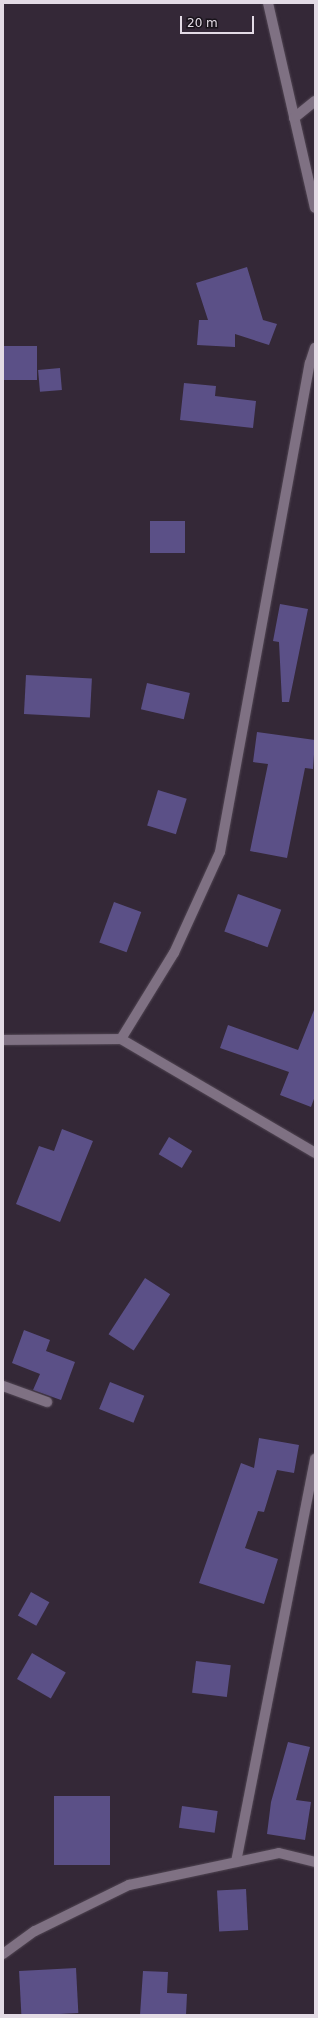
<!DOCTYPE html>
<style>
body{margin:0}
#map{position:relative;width:318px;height:2018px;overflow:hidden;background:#342837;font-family:"DejaVu Sans",sans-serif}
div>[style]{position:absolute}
.building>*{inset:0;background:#5b5087;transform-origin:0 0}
.roads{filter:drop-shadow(0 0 1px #504552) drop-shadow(0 0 1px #504552)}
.minor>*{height:10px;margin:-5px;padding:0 5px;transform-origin:5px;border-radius:5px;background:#7f7183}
span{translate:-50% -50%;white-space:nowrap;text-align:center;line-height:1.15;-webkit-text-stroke:3px #18131a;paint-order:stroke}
.frame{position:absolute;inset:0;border:4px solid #e3dbe5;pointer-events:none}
.scale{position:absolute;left:180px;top:16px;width:74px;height:18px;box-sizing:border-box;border:2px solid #e3dbe5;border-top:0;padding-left:5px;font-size:12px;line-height:14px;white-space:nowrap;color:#e3dbe5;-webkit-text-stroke:3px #18131a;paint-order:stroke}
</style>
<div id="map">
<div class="building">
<div style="clip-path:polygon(247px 267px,263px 320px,277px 324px,269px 345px,235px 334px,235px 347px,197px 345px,199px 320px,208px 320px,196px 283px)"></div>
<div style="left:37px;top:346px;width:34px;height:34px;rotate:90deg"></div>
<div style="left:60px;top:368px;width:22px;height:22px;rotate:85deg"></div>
<div style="clip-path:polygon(184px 383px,216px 386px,215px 396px,256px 401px,253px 428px,180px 420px)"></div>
<div style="left:150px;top:521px;width:35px;height:32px"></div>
<div style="clip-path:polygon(280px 604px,308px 609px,289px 702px,282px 702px,279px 642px,273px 641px)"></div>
<div style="left:26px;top:675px;width:66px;height:39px;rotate:3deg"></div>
<div style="left:147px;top:683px;width:44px;height:27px;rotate:13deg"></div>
<div style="clip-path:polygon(257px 732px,315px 740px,313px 769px,305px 768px,287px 858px,250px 851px,268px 764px,253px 762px)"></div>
<div style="left:158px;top:790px;width:30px;height:37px;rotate:17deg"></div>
<div style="left:238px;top:894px;width:46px;height:40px;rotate:20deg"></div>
<div style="left:114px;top:902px;width:29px;height:43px;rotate:20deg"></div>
<div style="clip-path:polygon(314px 1010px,315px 1096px,311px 1107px,280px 1095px,289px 1072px,220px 1048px,228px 1025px,298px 1050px)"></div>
<div style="clip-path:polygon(62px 1129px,93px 1141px,60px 1222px,16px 1204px,39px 1146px,54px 1151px)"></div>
<div style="left:169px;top:1137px;width:27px;height:20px;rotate:31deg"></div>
<div style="left:145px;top:1278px;width:30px;height:67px;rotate:33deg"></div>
<div style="clip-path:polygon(24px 1330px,50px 1340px,46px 1351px,75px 1362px,61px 1400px,33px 1390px,40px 1374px,12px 1363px)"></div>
<div style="left:110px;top:1382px;width:37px;height:29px;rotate:22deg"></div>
<div style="clip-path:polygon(259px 1438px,299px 1445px,294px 1473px,277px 1470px,264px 1512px,258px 1511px,245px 1548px,278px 1559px,264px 1604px,199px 1583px,241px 1463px,254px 1468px)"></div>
<div style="left:31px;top:1592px;width:21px;height:27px;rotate:29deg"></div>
<div style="left:32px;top:1653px;width:39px;height:30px;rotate:30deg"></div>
<div style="left:196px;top:1661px;width:35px;height:32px;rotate:7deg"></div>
<div style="clip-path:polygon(288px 1742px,310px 1747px,296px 1800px,311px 1802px,305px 1840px,267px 1834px,271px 1802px)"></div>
<div style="left:54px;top:1796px;width:56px;height:69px"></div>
<div style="left:182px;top:1806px;width:36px;height:22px;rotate:8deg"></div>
<div style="left:246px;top:1889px;width:41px;height:29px;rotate:87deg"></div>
<div style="left:76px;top:1968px;width:45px;height:57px;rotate:87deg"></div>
<div style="clip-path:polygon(143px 1971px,168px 1972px,167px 1993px,187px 1994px,186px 2015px,140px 2015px)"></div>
</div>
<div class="roads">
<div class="minor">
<div style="left:268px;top:3px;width:210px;rotate:77.1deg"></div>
<div style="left:294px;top:118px;width:27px;rotate:-39deg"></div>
<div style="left:121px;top:1039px;width:225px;rotate:30.4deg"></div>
<div style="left:3px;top:1040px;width:118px;rotate:-0.5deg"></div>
<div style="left:121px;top:1039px;width:101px;rotate:-58.4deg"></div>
<div style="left:174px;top:953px;width:111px;rotate:-65.5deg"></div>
<div style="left:220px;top:852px;width:497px;rotate:-79.6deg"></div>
<div style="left:310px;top:363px;width:16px;rotate:-72deg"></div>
<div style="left:3px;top:1386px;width:47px;rotate:20deg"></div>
<div style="left:236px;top:1862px;width:411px;rotate:-78.9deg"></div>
<div style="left:3px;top:1954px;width:39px;rotate:-36deg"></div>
<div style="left:35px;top:1931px;width:105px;rotate:-26.1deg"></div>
<div style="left:129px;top:1885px;width:153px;rotate:-12deg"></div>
<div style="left:279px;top:1853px;width:37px;rotate:14deg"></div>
</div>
</div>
<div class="frame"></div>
<div class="scale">20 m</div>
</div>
